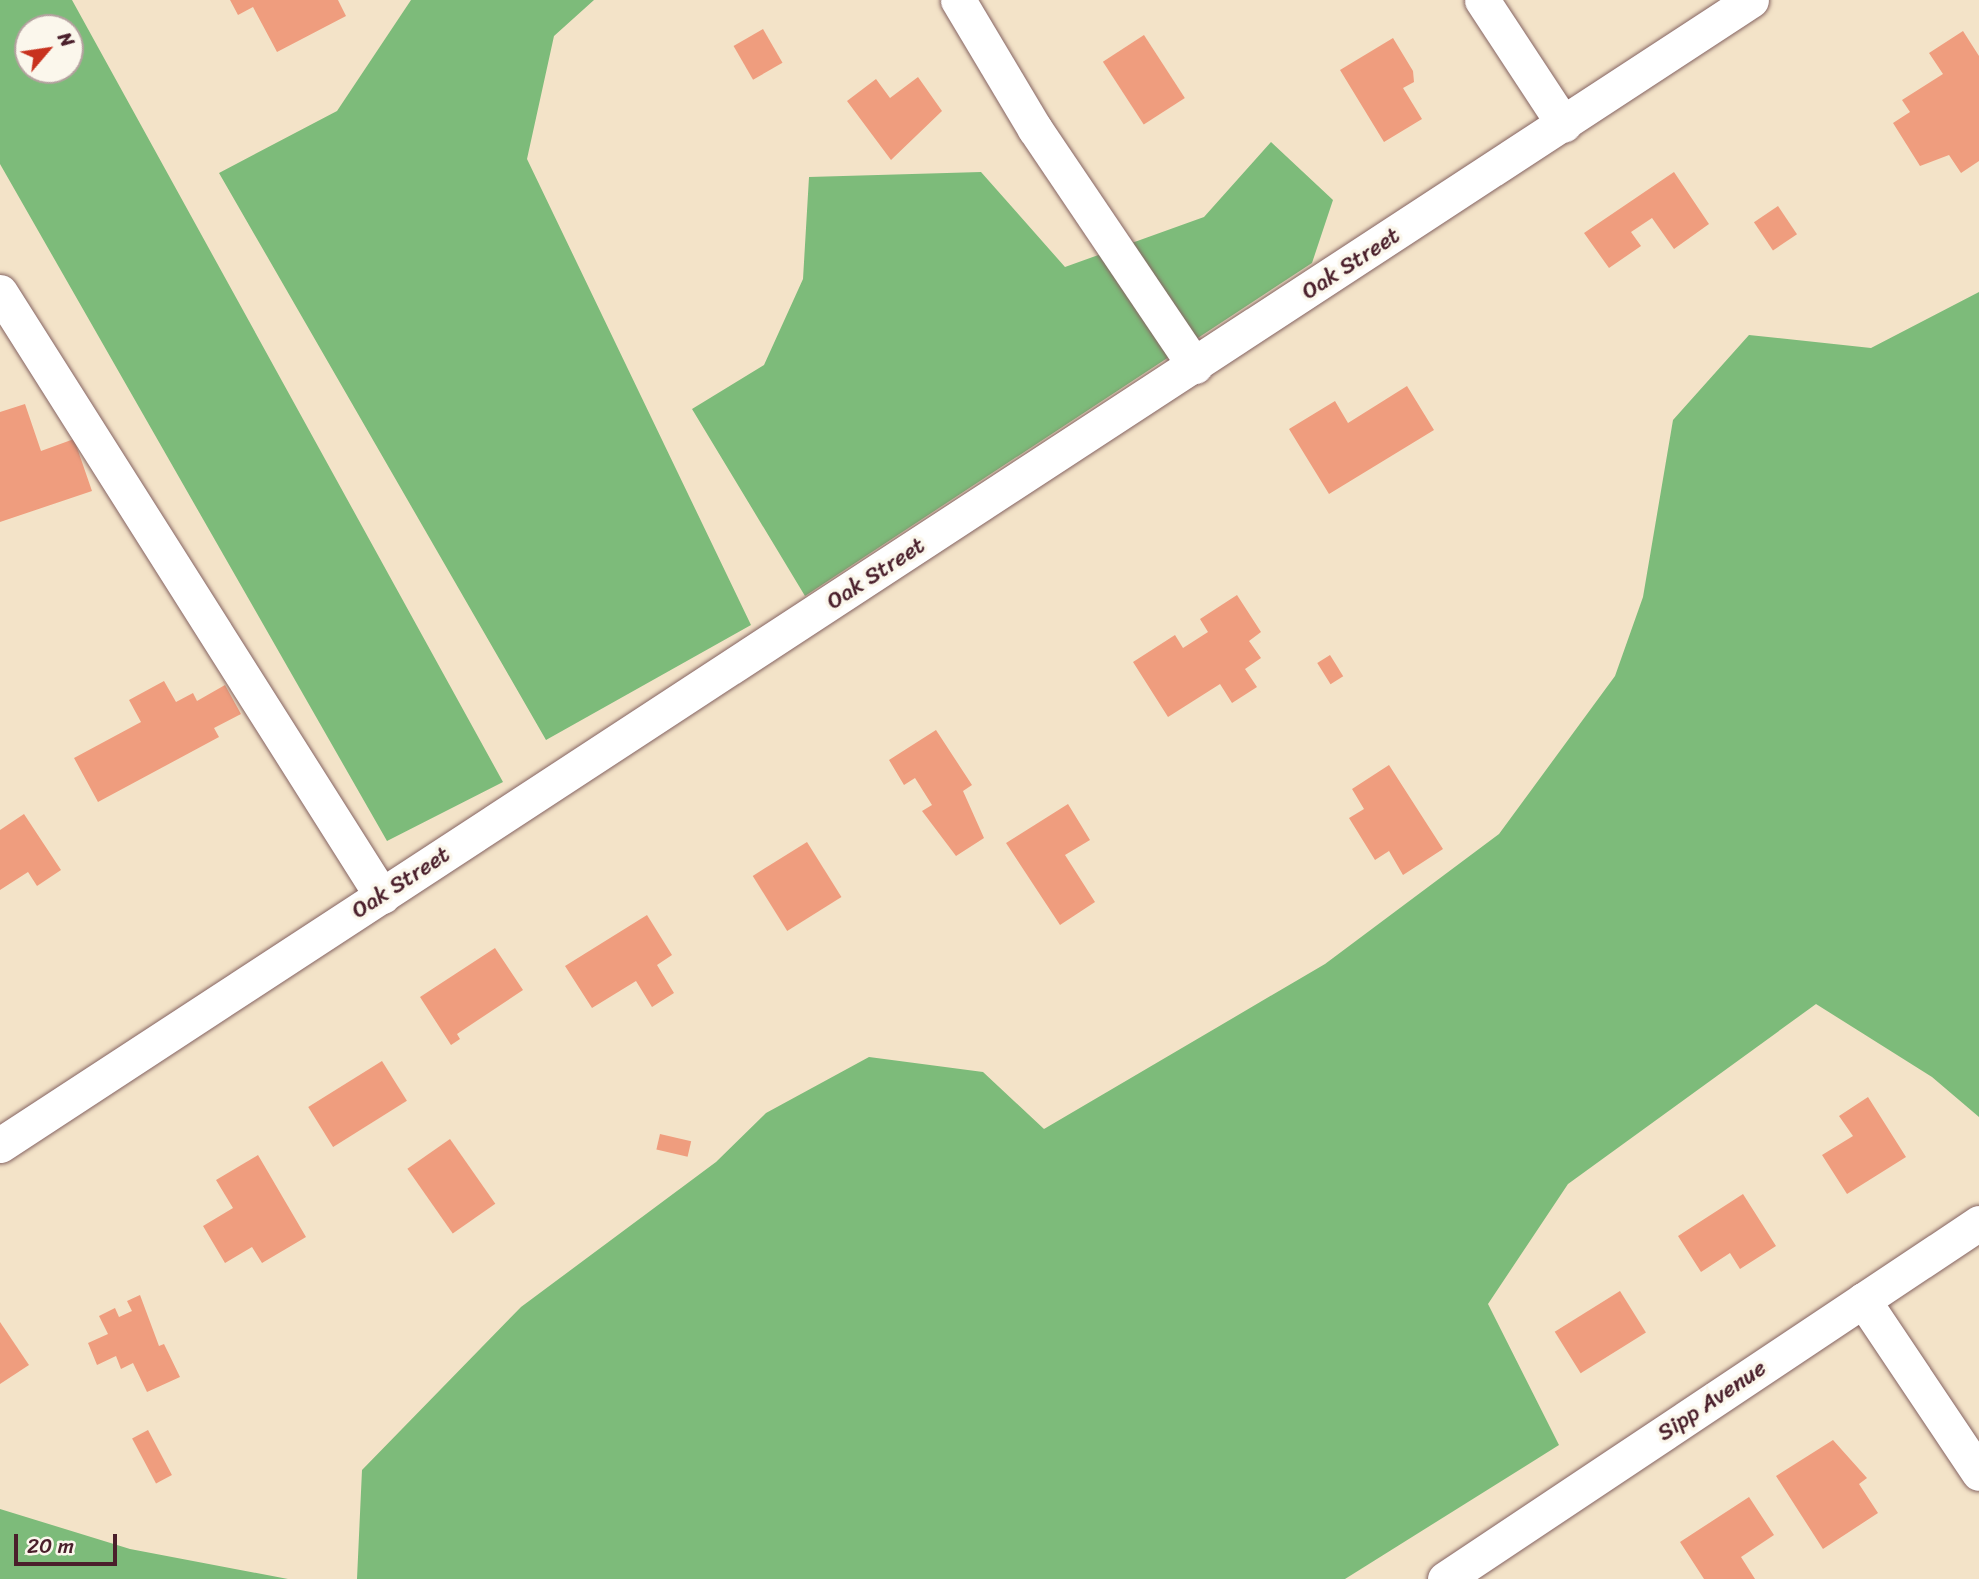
<!DOCTYPE html>
<style>
body{margin:0}
#map{position:relative;width:1979px;height:1579px;overflow:hidden;background:#f3e3c8;font-family:Sriracha,sans-serif}
div>[style]{position:absolute}
.forest>*{inset:0;background:#7dbb7a}
.building>*{inset:0;background:#ef9d7e;transform-origin:0 0}
.roads{filter:drop-shadow(0 0 2px #856462) drop-shadow(0 0 2px #856462)}
.minor>*{height:35px;margin:-17.5px;padding:0 17.5px;transform-origin:17.5px;border-radius:17.5px;background:#fff}
span{translate:-50% -50%;white-space:nowrap;text-align:center;line-height:1.15;-webkit-text-stroke:7px #fbf7ec;paint-order:stroke}
.street-label{font-size:23px;color:#4a1f2b}
.north{position:absolute;left:14px;top:14px;width:70px;height:70px;box-sizing:border-box;background:#fbf7ec;border:2px solid #b4a19f;border-radius:50%;rotate:61deg;font-size:19px;font-weight:700;line-height:28px;text-align:center;color:#4a1f2b}
.north::after{content:'';display:block;margin:auto;width:24px;height:32px;background:#c8321e;clip-path:polygon(50% 0,100% 100%,50% 72%,0 100%)}
.scale{position:absolute;left:14px;top:1534px;width:103px;height:32px;box-sizing:border-box;border:4px solid #4a1f2b;border-top:0;padding-left:9px;font-size:21px;line-height:24px;white-space:nowrap;color:#4a1f2b;-webkit-text-stroke:5px #fbf7ec;paint-order:stroke}
</style>
<div id="map">
<div class="forest">
<div style="clip-path:polygon(evenodd,0 0,72px 0,503px 782px,387px 841px,0 164px,0 0,28px 28px,70px 28px,70px 70px,28px 70px,28px 28px)"></div>
<div style="clip-path:polygon(411px 0,594px 0,554px 36px,527px 159px,751px 625px,546px 740px,219px 173px,337px 111px)"></div>
<div style="clip-path:polygon(1271px 142px,1333px 200px,1312px 263px,805px 596px,692px 409px,764px 365px,803px 279px,809px 177px,981px 172px,1065px 267px,1204px 217px)"></div>
<div style="clip-path:polygon(1979px 292px,1979px 1117px,1932px 1077px,1816px 1004px,1568px 1184px,1488px 1304px,1559px 1445px,1345px 1579px,357px 1579px,362px 1470px,521px 1307px,716px 1162px,766px 1113px,869px 1057px,983px 1072px,1044px 1129px,1325px 964px,1499px 834px,1615px 676px,1643px 597px,1673px 420px,1749px 335px,1871px 348px)"></div>
<div style="clip-path:polygon(0 1509px,130px 1549px,288px 1579px,0 1579px)"></div>
</div>
<div class="building">
<div style="clip-path:polygon(230px 0,338px 0,346px 16px,277px 52px,253px 7px,238px 15px)"></div>
<div style="left:763px;top:29px;width:39px;height:34px;rotate:60deg"></div>
<div style="clip-path:polygon(1963px 31px,1979px 56px,1979px 161px,1961px 173px,1949px 155px,1920px 166px,1893px 123px,1910px 112px,1902px 100px,1943px 74px,1929px 53px)"></div>
<div style="left:1144px;top:35px;width:75px;height:49px;rotate:57deg"></div>
<div style="clip-path:polygon(1393px 38px,1413px 71px,1414px 82px,1403px 88px,1422px 119px,1384px 142px,1340px 70px)"></div>
<div style="clip-path:polygon(918px 77px,942px 111px,891px 160px,847px 101px,876px 79px,890px 98px)"></div>
<div style="clip-path:polygon(1674px 172px,1709px 224px,1674px 249px,1652px 218px,1631px 232px,1641px 246px,1609px 268px,1584px 233px)"></div>
<div style="left:1778px;top:206px;width:34px;height:29px;rotate:56deg"></div>
<div style="clip-path:polygon(1407px 386px,1434px 430px,1329px 494px,1289px 429px,1335px 401px,1348px 423px)"></div>
<div style="clip-path:polygon(25px 404px,41px 451px,74px 439px,92px 491px,0 522px,0 412px)"></div>
<div style="clip-path:polygon(1237px 595px,1261px 632px,1249px 641px,1261px 658px,1245px 669px,1257px 687px,1232px 703px,1220px 684px,1168px 717px,1133px 662px,1175px 635px,1183px 648px,1208px 632px,1200px 619px)"></div>
<div style="left:1330px;top:655px;width:25px;height:15px;rotate:58deg"></div>
<div style="clip-path:polygon(164px 681px,176px 702px,193px 693px,197px 701px,225px 685px,241px 714px,214px 728px,219px 737px,98px 802px,74px 758px,141px 722px,129px 700px)"></div>
<div style="clip-path:polygon(936px 730px,972px 785px,963px 791px,984px 838px,956px 856px,922px 811px,932px 805px,915px 778px,904px 785px,889px 760px)"></div>
<div style="clip-path:polygon(1389px 765px,1443px 849px,1403px 875px,1389px 851px,1375px 860px,1349px 818px,1364px 809px,1352px 789px)"></div>
<div style="clip-path:polygon(1068px 804px,1090px 840px,1065px 855px,1095px 902px,1060px 925px,1006px 843px)"></div>
<div style="clip-path:polygon(24px 814px,61px 870px,37px 886px,28px 872px,0 890px,0 830px)"></div>
<div style="left:807px;top:842px;width:65px;height:64px;rotate:58deg"></div>
<div style="clip-path:polygon(647px 915px,672px 955px,657px 965px,674px 993px,652px 1007px,636px 981px,592px 1008px,565px 966px)"></div>
<div style="clip-path:polygon(495px 948px,523px 990px,457px 1034px,460px 1039px,451px 1045px,420px 997px)"></div>
<div style="left:382px;top:1061px;width:47px;height:87px;rotate:58deg"></div>
<div style="clip-path:polygon(1868px 1097px,1906px 1157px,1847px 1194px,1822px 1155px,1853px 1136px,1839px 1116px)"></div>
<div style="left:660px;top:1134px;width:32px;height:16px;rotate:13deg"></div>
<div style="left:450px;top:1139px;width:79px;height:52px;rotate:55deg"></div>
<div style="clip-path:polygon(258px 1155px,306px 1237px,262px 1263px,252px 1247px,225px 1263px,203px 1226px,233px 1208px,216px 1180px)"></div>
<div style="clip-path:polygon(1743px 1194px,1776px 1246px,1740px 1269px,1730px 1253px,1701px 1272px,1678px 1236px)"></div>
<div style="left:1620px;top:1291px;width:49px;height:77px;rotate:58deg"></div>
<div style="clip-path:polygon(140px 1295px,159px 1346px,164px 1344px,180px 1377px,147px 1392px,133px 1363px,121px 1369px,116px 1356px,97px 1365px,88px 1343px,108px 1334px,99px 1316px,115px 1308px,119px 1317px,132px 1311px,127px 1301px)"></div>
<div style="clip-path:polygon(0 1322px,29px 1365px,0 1384px)"></div>
<div style="left:148px;top:1430px;width:51px;height:18px;rotate:62deg"></div>
<div style="clip-path:polygon(1833px 1440px,1867px 1478px,1859px 1484px,1878px 1513px,1823px 1549px,1776px 1476px)"></div>
<div style="clip-path:polygon(1749px 1497px,1774px 1535px,1741px 1557px,1755px 1579px,1704px 1579px,1680px 1542px)"></div>
</div>
<div class="roads">
<div class="minor">
<div style="left:958px;top:0;width:150px;rotate:59.2deg"></div>
<div style="left:1035px;top:129px;width:286px;rotate:56deg"></div>
<div style="left:1482px;top:0;width:149px;rotate:56.7deg"></div>
<div style="left:0;top:292px;width:715px;rotate:57.69deg"></div>
<div style="left:0;top:1145px;width:2092px;rotate:-33.18deg"></div>
<div style="left:1863px;top:1300px;width:208px;rotate:56.2deg"></div>
<div style="left:1445px;top:1579px;width:642px;rotate:-33.69deg"></div>
</div>
</div>
<div class="street-label">
<span style="left:1351px;top:264px;rotate:-33deg">Oak Street</span>
<span style="left:876px;top:574px;rotate:-33deg">Oak Street</span>
<span style="left:401px;top:883px;rotate:-33deg">Oak Street</span>
<span style="left:1712px;top:1401px;rotate:-34deg">Sipp Avenue</span>
</div>
<div class="north">N</div>
<div class="scale">20 m</div>
</div>
